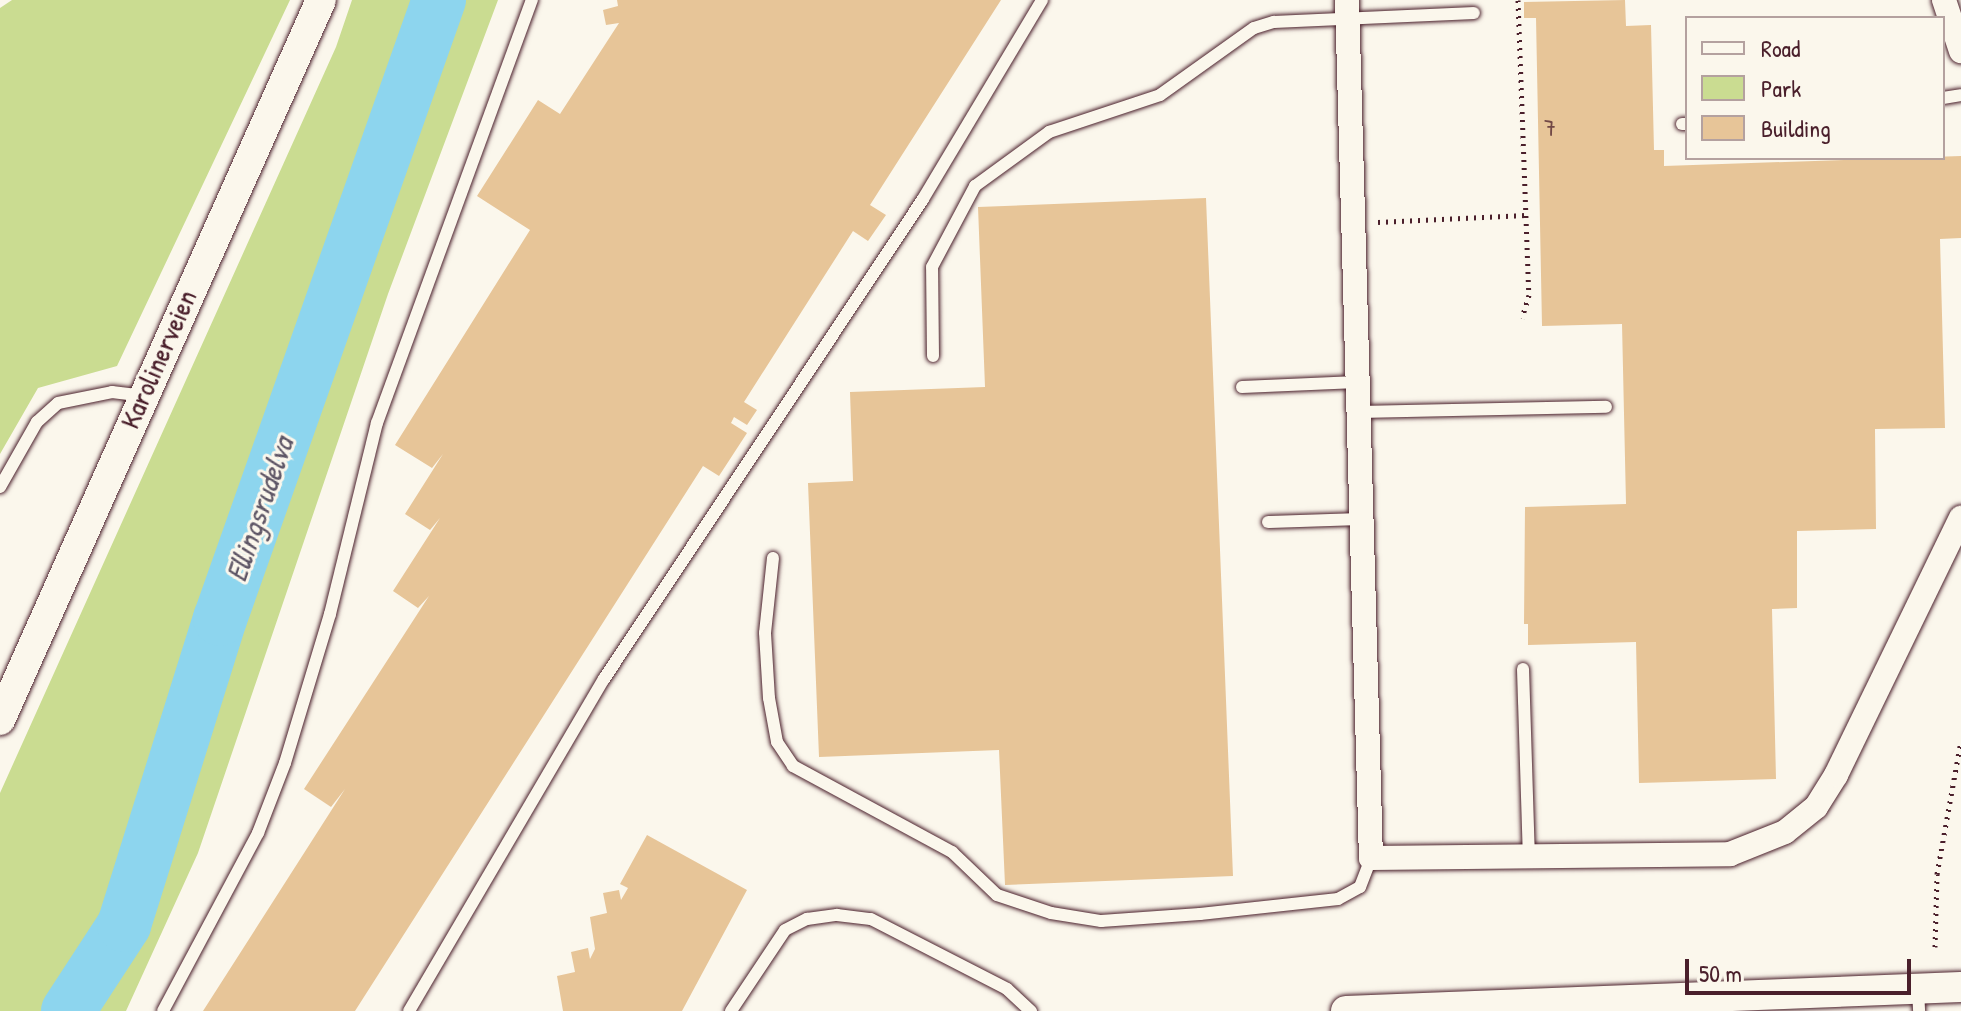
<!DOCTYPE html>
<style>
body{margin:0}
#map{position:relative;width:1961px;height:1011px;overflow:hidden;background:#fbf7ec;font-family:"Patrick Hand",sans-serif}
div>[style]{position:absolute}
.green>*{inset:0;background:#cadc91}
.river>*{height:54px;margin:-27px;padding:0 27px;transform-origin:27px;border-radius:27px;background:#8dd5ee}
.building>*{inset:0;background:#e7c598}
.path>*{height:5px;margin-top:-2.5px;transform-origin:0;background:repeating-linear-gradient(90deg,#4a1f2b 0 2px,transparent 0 8px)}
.roads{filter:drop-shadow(0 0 2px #4a1f2b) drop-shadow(0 0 2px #4a1f2b)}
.service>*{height:12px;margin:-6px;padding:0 6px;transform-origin:6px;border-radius:6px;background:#fbf7ec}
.minor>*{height:24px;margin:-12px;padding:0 12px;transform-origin:12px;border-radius:12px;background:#fbf7ec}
.tertiary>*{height:30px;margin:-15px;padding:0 15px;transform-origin:15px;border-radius:15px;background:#fbf7ec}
span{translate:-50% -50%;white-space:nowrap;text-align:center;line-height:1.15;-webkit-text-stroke:6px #fbf7ec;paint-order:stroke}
.number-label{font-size:24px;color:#714846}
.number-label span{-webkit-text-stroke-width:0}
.street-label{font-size:28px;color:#4a1f2b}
.water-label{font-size:30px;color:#5e5666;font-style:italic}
.legend{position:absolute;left:1685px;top:16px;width:260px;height:144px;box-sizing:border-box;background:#fbf7ec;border:2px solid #b4a19f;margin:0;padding:10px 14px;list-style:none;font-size:24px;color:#4a1f2b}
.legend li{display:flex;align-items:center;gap:16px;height:40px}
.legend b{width:40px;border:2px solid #b4a19f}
.scale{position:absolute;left:1685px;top:959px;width:226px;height:36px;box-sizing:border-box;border:4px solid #4a1f2b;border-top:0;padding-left:10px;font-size:24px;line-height:28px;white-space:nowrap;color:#4a1f2b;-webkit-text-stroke:6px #fbf7ec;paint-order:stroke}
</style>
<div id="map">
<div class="green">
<div style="clip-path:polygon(12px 0,290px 0,117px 366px,38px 388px,0 454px,0 8px)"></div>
<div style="clip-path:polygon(352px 0,498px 0,388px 294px,198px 853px,126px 1011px,0 1011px,0 793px,336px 47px)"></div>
</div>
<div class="river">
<div style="left:68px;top:1011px;width:103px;rotate:-56.9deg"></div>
<div style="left:124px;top:925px;width:321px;rotate:-72.6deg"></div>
<div style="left:220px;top:619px;width:657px;rotate:-70.52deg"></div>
</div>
<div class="building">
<div style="clip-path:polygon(617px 0,1001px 0,870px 205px,886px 215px,868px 241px,853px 231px,744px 402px,757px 410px,747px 425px,734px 417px,731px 423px,747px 433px,719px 476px,703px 466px,355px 1011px,203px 1011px,345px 789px,331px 807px,304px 789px,429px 596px,418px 608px,393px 591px,440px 518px,430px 530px,405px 514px,443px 454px,432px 468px,395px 445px,530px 230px,477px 196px,538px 100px,560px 114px,619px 23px,606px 25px,603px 10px,618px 6px)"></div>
<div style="clip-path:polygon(1625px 0,1626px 26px,1651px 25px,1654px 150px,1664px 150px,1664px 166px,1961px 156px,1961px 238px,1940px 239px,1945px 428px,1875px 429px,1876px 529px,1797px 531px,1797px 608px,1772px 609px,1776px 779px,1639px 783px,1636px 642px,1528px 645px,1528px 624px,1524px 624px,1525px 507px,1626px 504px,1622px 324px,1542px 326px,1536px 18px,1524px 18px,1524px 2px)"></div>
<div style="clip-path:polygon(1206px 198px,1233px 876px,1005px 885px,999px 750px,819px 757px,808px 483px,853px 481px,850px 392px,985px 387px,978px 207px)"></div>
<div style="clip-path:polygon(647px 835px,747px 890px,682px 1011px,563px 1011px,557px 976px,575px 972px,571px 952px,588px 948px,590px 959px,595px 949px,590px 917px,607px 913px,603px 893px,619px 890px,621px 900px,628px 888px,620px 884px)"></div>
</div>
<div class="path">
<div style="left:1518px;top:0;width:295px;rotate:87.9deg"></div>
<div style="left:1529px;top:295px;width:24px;rotate:107deg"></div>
<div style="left:1378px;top:222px;width:148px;rotate:-2.7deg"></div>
<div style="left:1935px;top:947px;width:73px;rotate:-88.4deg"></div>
<div style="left:1937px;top:874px;width:135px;rotate:-79.8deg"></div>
</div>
<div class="roads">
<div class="service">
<div style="left:1943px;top:98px;width:18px;rotate:-9deg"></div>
<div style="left:1682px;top:124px;width:5px"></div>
<div style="left:933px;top:356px;width:89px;rotate:-90.6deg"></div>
<div style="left:932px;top:267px;width:92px;rotate:-62deg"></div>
<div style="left:975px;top:186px;width:92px;rotate:-36.1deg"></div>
<div style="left:1049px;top:132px;width:117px;rotate:-18.4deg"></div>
<div style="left:1160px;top:95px;width:115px;rotate:-35.5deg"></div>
<div style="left:1254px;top:28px;width:21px;rotate:-17deg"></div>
<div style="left:1274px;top:22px;width:200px;rotate:-2.6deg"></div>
<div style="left:1242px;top:387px;width:115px;rotate:-2.5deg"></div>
<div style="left:1359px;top:412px;width:247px;rotate:-1.2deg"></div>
<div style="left:0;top:487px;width:75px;rotate:-60.4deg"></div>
<div style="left:37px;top:422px;width:28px;rotate:-42deg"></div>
<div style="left:58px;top:403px;width:55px;rotate:-11.5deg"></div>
<div style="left:112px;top:392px;width:31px;rotate:7deg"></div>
<div style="left:1268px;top:522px;width:94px;rotate:-1.8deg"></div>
<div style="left:773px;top:558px;width:75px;rotate:96.1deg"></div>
<div style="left:765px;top:633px;width:65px;rotate:86.5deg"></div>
<div style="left:769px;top:698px;width:45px;rotate:79.7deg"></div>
<div style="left:777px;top:742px;width:29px;rotate:56deg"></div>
<div style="left:793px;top:766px;width:181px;rotate:28.4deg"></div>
<div style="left:952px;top:852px;width:62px;rotate:43.7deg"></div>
<div style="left:997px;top:895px;width:57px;rotate:18.4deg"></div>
<div style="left:1051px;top:913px;width:51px;rotate:9.1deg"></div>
<div style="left:1101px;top:921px;width:99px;rotate:-4deg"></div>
<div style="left:1200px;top:914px;width:139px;rotate:-6.2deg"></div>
<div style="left:1338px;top:899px;width:25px;rotate:-29deg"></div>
<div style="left:1360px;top:887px;width:31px;rotate:-69deg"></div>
<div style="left:1523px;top:669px;width:187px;rotate:88.2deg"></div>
<div style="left:1918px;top:990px;width:21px;rotate:87deg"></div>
<div style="left:163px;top:1011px;width:202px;rotate:-61.9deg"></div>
<div style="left:258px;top:833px;width:75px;rotate:-68.9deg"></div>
<div style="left:285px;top:763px;width:156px;rotate:-73.2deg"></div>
<div style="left:330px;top:614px;width:197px;rotate:-76.2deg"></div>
<div style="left:377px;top:423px;width:451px;rotate:-69.9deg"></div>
<div style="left:409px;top:1011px;width:385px;rotate:-59.6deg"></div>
<div style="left:604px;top:679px;width:576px;rotate:-56.39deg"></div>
<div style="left:923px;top:199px;width:232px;rotate:-59.1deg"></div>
<div style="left:731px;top:1011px;width:97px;rotate:-56.3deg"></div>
<div style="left:785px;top:930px;width:25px;rotate:-27deg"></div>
<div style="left:807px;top:919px;width:30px;rotate:-8deg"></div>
<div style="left:837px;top:915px;width:34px;rotate:7deg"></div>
<div style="left:871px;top:919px;width:153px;rotate:27.2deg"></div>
<div style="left:1007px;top:989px;width:33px;rotate:43deg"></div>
</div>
<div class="minor">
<div style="left:1347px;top:0;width:858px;rotate:88.4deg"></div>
<div style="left:1371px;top:858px;width:359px;rotate:-0.6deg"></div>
<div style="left:1730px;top:854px;width:59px;rotate:-21.8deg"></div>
<div style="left:1785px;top:832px;width:40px;rotate:-39deg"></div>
<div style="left:1816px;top:807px;width:38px;rotate:-58deg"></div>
<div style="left:1836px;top:775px;width:286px;rotate:-64.1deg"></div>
<div style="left:1944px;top:0;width:54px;rotate:71.6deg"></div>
</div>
<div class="tertiary">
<div style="left:0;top:720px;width:788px;rotate:-65.97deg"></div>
<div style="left:1346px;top:1011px;width:615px;rotate:-2.23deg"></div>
</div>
</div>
<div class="number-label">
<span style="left:1550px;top:128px">7</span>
</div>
<div class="street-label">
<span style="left:158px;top:359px;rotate:-66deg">Karolinerveien</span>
</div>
<div class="water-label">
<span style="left:259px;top:509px;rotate:-71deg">Ellingsrudelva</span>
</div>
<ul class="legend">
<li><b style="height:10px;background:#fbf7ec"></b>Road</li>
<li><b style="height:22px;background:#cadc91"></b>Park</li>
<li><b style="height:22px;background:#e7c598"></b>Building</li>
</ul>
<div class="scale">50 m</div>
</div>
